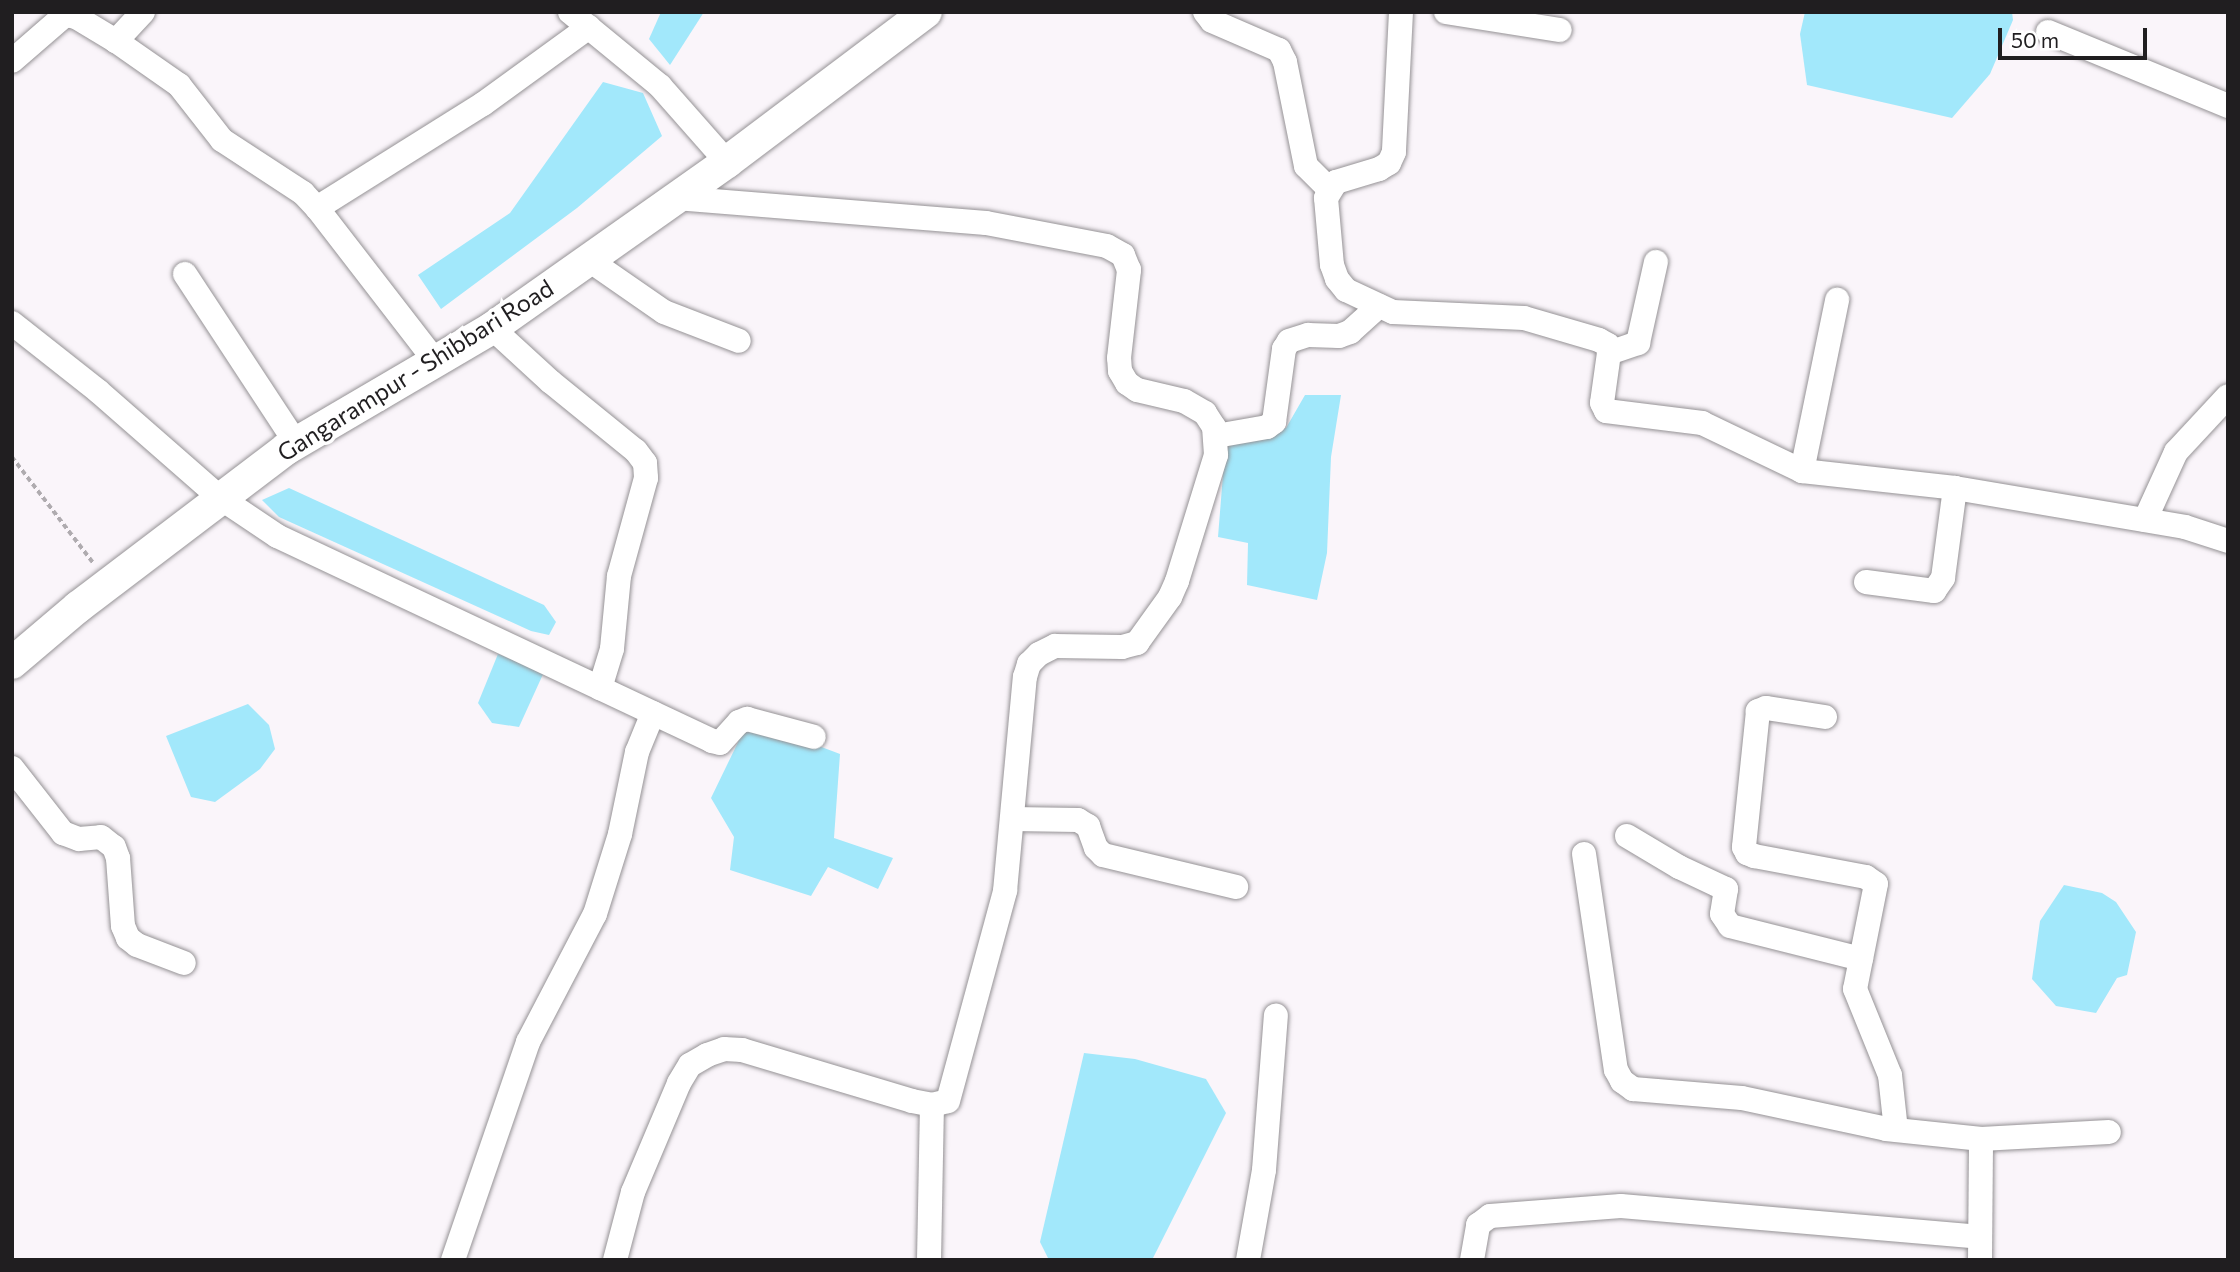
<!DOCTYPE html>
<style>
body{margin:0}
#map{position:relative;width:2240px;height:1272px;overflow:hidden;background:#faf5fa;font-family:Commissioner,sans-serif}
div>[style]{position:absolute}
.water>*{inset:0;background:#a2e8fb}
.path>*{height:3.5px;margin-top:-1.75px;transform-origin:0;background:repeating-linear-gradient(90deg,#afabaf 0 5px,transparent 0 8.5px)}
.roads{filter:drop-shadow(0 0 2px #959295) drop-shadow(0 0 2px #959295)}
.minor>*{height:24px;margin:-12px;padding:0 12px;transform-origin:12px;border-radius:12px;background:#fff}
.major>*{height:32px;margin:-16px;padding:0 16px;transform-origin:16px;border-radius:16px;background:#fff}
span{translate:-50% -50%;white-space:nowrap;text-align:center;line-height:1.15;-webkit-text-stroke:7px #fff;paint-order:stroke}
.street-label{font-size:24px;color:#201e20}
.frame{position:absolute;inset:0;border:14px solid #201e20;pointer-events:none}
.scale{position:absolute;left:1998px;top:28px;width:149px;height:32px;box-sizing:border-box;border:4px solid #201e20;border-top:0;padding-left:9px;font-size:21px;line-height:24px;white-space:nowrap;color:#201e20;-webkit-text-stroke:5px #fff;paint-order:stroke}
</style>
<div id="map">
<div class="water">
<div style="clip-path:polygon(661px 12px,704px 12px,670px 65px,649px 39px)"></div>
<div style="clip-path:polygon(1805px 12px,2012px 12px,2013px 20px,1990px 74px,1952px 118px,1807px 85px,1800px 34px)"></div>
<div style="clip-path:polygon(603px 82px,643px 93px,662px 136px,577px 208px,441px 309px,418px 275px,510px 213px)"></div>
<div style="clip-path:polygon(1305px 395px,1341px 395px,1331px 457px,1327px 553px,1317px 600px,1247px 585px,1248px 543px,1218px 537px,1226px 437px,1286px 428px)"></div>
<div style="clip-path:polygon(289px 488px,544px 605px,556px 622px,549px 635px,531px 631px,279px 517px,262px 500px)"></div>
<div style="clip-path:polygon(498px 654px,544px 672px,519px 727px,492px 723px,478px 703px)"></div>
<div style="clip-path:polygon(248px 704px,269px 725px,275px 749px,260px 769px,215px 802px,191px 797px,166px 736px)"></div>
<div style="clip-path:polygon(753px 721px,840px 754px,834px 838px,893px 858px,878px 889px,828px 867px,811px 896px,730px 870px,734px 837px,711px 798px,742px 734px)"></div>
<div style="clip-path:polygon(2064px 885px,2102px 893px,2116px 902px,2136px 932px,2127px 975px,2117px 978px,2096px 1013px,2056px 1006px,2032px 979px,2040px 921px)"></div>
<div style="clip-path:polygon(1084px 1053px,1135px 1059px,1206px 1079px,1226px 1113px,1152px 1260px,1049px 1260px,1040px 1242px)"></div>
</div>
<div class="path">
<div style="left:12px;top:457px;width:135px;rotate:52.5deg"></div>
</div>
<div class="roads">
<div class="minor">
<div style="left:143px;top:12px;width:40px;rotate:133deg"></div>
<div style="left:116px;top:41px;width:77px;rotate:34.9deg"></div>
<div style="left:179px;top:85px;width:70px;rotate:52deg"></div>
<div style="left:222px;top:140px;width:97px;rotate:33.2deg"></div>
<div style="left:303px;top:193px;width:21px;rotate:47deg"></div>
<div style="left:317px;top:208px;width:195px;rotate:52.3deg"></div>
<div style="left:570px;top:12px;width:117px;rotate:39.4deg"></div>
<div style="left:660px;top:86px;width:101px;rotate:48.6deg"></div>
<div style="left:1205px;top:12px;width:11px;rotate:52deg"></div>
<div style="left:1212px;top:21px;width:73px;rotate:23.4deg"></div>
<div style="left:1279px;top:50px;width:13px;rotate:63deg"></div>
<div style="left:1285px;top:62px;width:106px;rotate:78.6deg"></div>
<div style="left:1306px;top:166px;width:33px;rotate:45deg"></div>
<div style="left:1401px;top:12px;width:140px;rotate:92.9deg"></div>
<div style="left:1394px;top:152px;width:12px;rotate:114deg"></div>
<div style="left:1389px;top:163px;width:12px;rotate:149deg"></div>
<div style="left:1379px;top:169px;width:45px;rotate:163.2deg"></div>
<div style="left:1336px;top:182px;width:19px;rotate:122deg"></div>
<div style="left:1326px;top:198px;width:67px;rotate:84.9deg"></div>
<div style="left:1332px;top:265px;width:15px;rotate:70deg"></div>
<div style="left:1337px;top:279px;width:14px;rotate:51deg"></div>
<div style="left:1346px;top:290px;width:52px;rotate:25.1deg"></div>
<div style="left:1393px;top:312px;width:131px;rotate:2.6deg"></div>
<div style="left:1524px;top:318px;width:78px;rotate:16.3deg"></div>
<div style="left:1599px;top:340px;width:10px;rotate:29deg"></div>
<div style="left:1608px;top:345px;width:8px;rotate:83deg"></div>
<div style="left:1609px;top:353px;width:50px;rotate:98deg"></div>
<div style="left:1602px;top:403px;width:9px;rotate:63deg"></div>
<div style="left:1606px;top:411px;width:97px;rotate:7.1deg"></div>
<div style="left:1702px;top:423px;width:111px;rotate:25.6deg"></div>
<div style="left:1802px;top:471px;width:154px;rotate:6.3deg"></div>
<div style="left:1955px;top:488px;width:233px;rotate:9.6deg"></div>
<div style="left:2185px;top:527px;width:45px;rotate:18deg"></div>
<div style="left:1446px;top:12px;width:115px;rotate:9deg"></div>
<div style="left:2048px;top:32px;width:195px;rotate:22.3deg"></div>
<div style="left:12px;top:61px;width:70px;rotate:-41deg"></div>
<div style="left:65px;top:15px;width:11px;rotate:10deg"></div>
<div style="left:76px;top:17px;width:47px;rotate:31deg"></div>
<div style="left:317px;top:208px;width:196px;rotate:-32.1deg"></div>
<div style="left:483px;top:104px;width:131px;rotate:-36deg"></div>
<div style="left:589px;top:260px;width:91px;rotate:34.7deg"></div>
<div style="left:664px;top:312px;width:80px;rotate:21.1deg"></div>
<div style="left:185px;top:274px;width:202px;rotate:56.7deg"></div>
<div style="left:12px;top:323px;width:110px;rotate:38.3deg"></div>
<div style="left:98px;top:391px;width:161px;rotate:41.2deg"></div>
<div style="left:219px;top:497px;width:70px;rotate:33.9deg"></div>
<div style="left:277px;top:536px;width:481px;rotate:25.2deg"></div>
<div style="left:712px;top:741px;width:8px;rotate:14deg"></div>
<div style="left:720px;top:743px;width:28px;rotate:-48deg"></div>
<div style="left:739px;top:722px;width:9px;rotate:-21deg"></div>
<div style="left:747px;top:719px;width:69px;rotate:15deg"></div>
<div style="left:492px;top:328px;width:80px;rotate:42.5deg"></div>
<div style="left:551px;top:382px;width:109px;rotate:39.1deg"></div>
<div style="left:636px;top:451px;width:15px;rotate:53deg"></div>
<div style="left:645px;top:463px;width:15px;rotate:86deg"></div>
<div style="left:646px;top:478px;width:102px;rotate:105.4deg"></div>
<div style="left:619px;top:576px;width:73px;rotate:95.5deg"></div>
<div style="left:612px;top:649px;width:41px;rotate:107.1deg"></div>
<div style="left:1609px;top:353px;width:31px;rotate:-19deg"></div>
<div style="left:1638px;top:343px;width:83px;rotate:-77.5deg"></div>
<div style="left:1216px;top:436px;width:52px;rotate:-10deg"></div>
<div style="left:1267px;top:427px;width:9px;rotate:-36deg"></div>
<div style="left:1274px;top:422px;width:74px;rotate:-82.2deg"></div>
<div style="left:1284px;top:349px;width:9px;rotate:-58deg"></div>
<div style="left:1289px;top:341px;width:20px;rotate:-18deg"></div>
<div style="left:1308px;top:335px;width:31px;rotate:2deg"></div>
<div style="left:1339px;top:336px;width:12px;rotate:-20deg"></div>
<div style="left:1350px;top:332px;width:39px;rotate:-42deg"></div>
<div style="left:1802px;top:471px;width:175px;rotate:-78.4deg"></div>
<div style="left:2145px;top:520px;width:75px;rotate:-65.5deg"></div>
<div style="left:2176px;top:452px;width:76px;rotate:-47.1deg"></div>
<div style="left:1866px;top:582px;width:69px;rotate:7.5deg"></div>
<div style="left:1934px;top:591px;width:16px;rotate:-55deg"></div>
<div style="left:1943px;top:578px;width:91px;rotate:-82.4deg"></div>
<div style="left:1825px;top:717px;width:60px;rotate:-171.3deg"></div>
<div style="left:1766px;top:708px;width:9px;rotate:159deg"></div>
<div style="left:1758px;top:711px;width:137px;rotate:95.9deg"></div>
<div style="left:1744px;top:847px;width:7px;rotate:63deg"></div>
<div style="left:1747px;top:853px;width:8px;rotate:23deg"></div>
<div style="left:1754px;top:856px;width:114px;rotate:10.6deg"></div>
<div style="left:1866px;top:877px;width:12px;rotate:35deg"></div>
<div style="left:1876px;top:884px;width:107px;rotate:101.3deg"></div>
<div style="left:1855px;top:989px;width:93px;rotate:67.9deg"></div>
<div style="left:1890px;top:1075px;width:55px;rotate:83.8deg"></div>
<div style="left:12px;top:768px;width:83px;rotate:51.9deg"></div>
<div style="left:63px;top:833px;width:17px;rotate:21deg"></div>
<div style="left:79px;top:839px;width:22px;rotate:-5deg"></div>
<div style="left:101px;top:837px;width:16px;rotate:38deg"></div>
<div style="left:114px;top:847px;width:12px;rotate:70deg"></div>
<div style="left:118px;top:858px;width:68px;rotate:85.8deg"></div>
<div style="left:123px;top:926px;width:13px;rotate:67deg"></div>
<div style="left:128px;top:938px;width:11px;rotate:38deg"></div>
<div style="left:137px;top:945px;width:50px;rotate:21deg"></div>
<div style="left:1012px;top:819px;width:66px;rotate:0.9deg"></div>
<div style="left:1078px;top:820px;width:12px;rotate:31deg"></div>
<div style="left:1088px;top:826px;width:23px;rotate:70deg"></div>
<div style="left:1096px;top:848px;width:10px;rotate:45deg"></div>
<div style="left:1103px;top:855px;width:137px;rotate:13.5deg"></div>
<div style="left:1627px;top:836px;width:61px;rotate:30.8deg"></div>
<div style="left:1679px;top:867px;width:52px;rotate:25.1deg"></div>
<div style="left:1726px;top:889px;width:25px;rotate:99deg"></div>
<div style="left:1722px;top:914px;width:14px;rotate:56deg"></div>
<div style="left:1730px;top:926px;width:135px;rotate:14.1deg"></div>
<div style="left:1584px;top:854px;width:218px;rotate:81.6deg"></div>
<div style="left:1616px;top:1070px;width:13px;rotate:61deg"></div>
<div style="left:1622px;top:1081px;width:14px;rotate:36deg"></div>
<div style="left:1633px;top:1089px;width:109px;rotate:4.7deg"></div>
<div style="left:1742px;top:1098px;width:147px;rotate:12.1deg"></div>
<div style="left:1886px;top:1129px;width:96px;rotate:6deg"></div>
<div style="left:1981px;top:1139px;width:128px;rotate:-3.1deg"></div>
<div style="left:453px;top:1260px;width:231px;rotate:-71deg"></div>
<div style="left:528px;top:1042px;width:144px;rotate:-62.4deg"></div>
<div style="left:595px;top:914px;width:84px;rotate:-72.6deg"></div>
<div style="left:620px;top:834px;width:84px;rotate:-78.3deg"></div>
<div style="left:637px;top:752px;width:42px;rotate:-67.7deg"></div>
<div style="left:615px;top:1260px;width:70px;rotate:-75.2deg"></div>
<div style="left:633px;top:1192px;width:118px;rotate:-67.1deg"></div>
<div style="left:679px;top:1083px;width:21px;rotate:-59deg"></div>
<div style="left:690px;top:1065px;width:20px;rotate:-30deg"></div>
<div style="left:707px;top:1055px;width:18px;rotate:-19deg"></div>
<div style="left:724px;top:1049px;width:18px;rotate:3deg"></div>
<div style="left:742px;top:1050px;width:177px;rotate:16.7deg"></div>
<div style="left:912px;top:1101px;width:20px;rotate:11deg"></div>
<div style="left:932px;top:1105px;width:16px;rotate:-14deg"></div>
<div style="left:948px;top:1101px;width:218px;rotate:-74.8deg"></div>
<div style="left:1005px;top:891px;width:215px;rotate:-84.7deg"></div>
<div style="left:1025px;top:677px;width:14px;rotate:-73deg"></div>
<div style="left:1029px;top:664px;width:14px;rotate:-45deg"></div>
<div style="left:1039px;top:654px;width:18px;rotate:-27deg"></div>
<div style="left:1055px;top:646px;width:67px;rotate:0.9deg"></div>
<div style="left:1122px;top:647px;width:16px;rotate:-15deg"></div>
<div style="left:1137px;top:643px;width:57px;rotate:-54.3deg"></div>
<div style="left:1170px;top:597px;width:17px;rotate:-66deg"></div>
<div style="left:1177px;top:581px;width:132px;rotate:-72.8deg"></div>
<div style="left:1216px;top:455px;width:28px;rotate:-94deg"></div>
<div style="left:1214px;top:427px;width:17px;rotate:-123deg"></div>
<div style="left:1205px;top:413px;width:24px;rotate:-150deg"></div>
<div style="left:1184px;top:401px;width:48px;rotate:-166.8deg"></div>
<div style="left:1137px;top:390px;width:12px;rotate:-145deg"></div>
<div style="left:1127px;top:383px;width:14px;rotate:-120deg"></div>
<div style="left:1120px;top:371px;width:13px;rotate:-94deg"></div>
<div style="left:1119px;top:358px;width:89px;rotate:-83.5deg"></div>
<div style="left:1129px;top:270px;width:16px;rotate:-112deg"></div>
<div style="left:1123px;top:255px;width:18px;rotate:-151deg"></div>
<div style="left:1107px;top:246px;width:123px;rotate:-169.2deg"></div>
<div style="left:986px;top:223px;width:311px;rotate:-175.4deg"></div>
<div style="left:929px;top:1260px;width:155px;rotate:-88.9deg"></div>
<div style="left:1248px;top:1260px;width:91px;rotate:-79.9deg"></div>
<div style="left:1264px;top:1170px;width:155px;rotate:-85.6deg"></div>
<div style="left:1472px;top:1260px;width:36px;rotate:-80deg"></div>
<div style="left:1478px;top:1225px;width:15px;rotate:-37deg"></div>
<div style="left:1490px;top:1216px;width:131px;rotate:-4.4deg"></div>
<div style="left:1621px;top:1206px;width:359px;rotate:4.9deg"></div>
<div style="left:1980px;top:1260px;width:121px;rotate:-89.5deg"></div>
</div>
<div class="major">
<div style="left:12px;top:663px;width:87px;rotate:-40.3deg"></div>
<div style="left:78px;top:607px;width:261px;rotate:-37.2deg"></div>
<div style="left:286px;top:449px;width:239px;rotate:-30.4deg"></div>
<div style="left:492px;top:328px;width:288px;rotate:-35.2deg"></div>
<div style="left:727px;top:162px;width:249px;rotate:-37deg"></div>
</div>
</div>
<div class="street-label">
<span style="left:415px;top:370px;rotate:-32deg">Gangarampur - Shibbari Road</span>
</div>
<div class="frame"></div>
<div class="scale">50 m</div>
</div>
